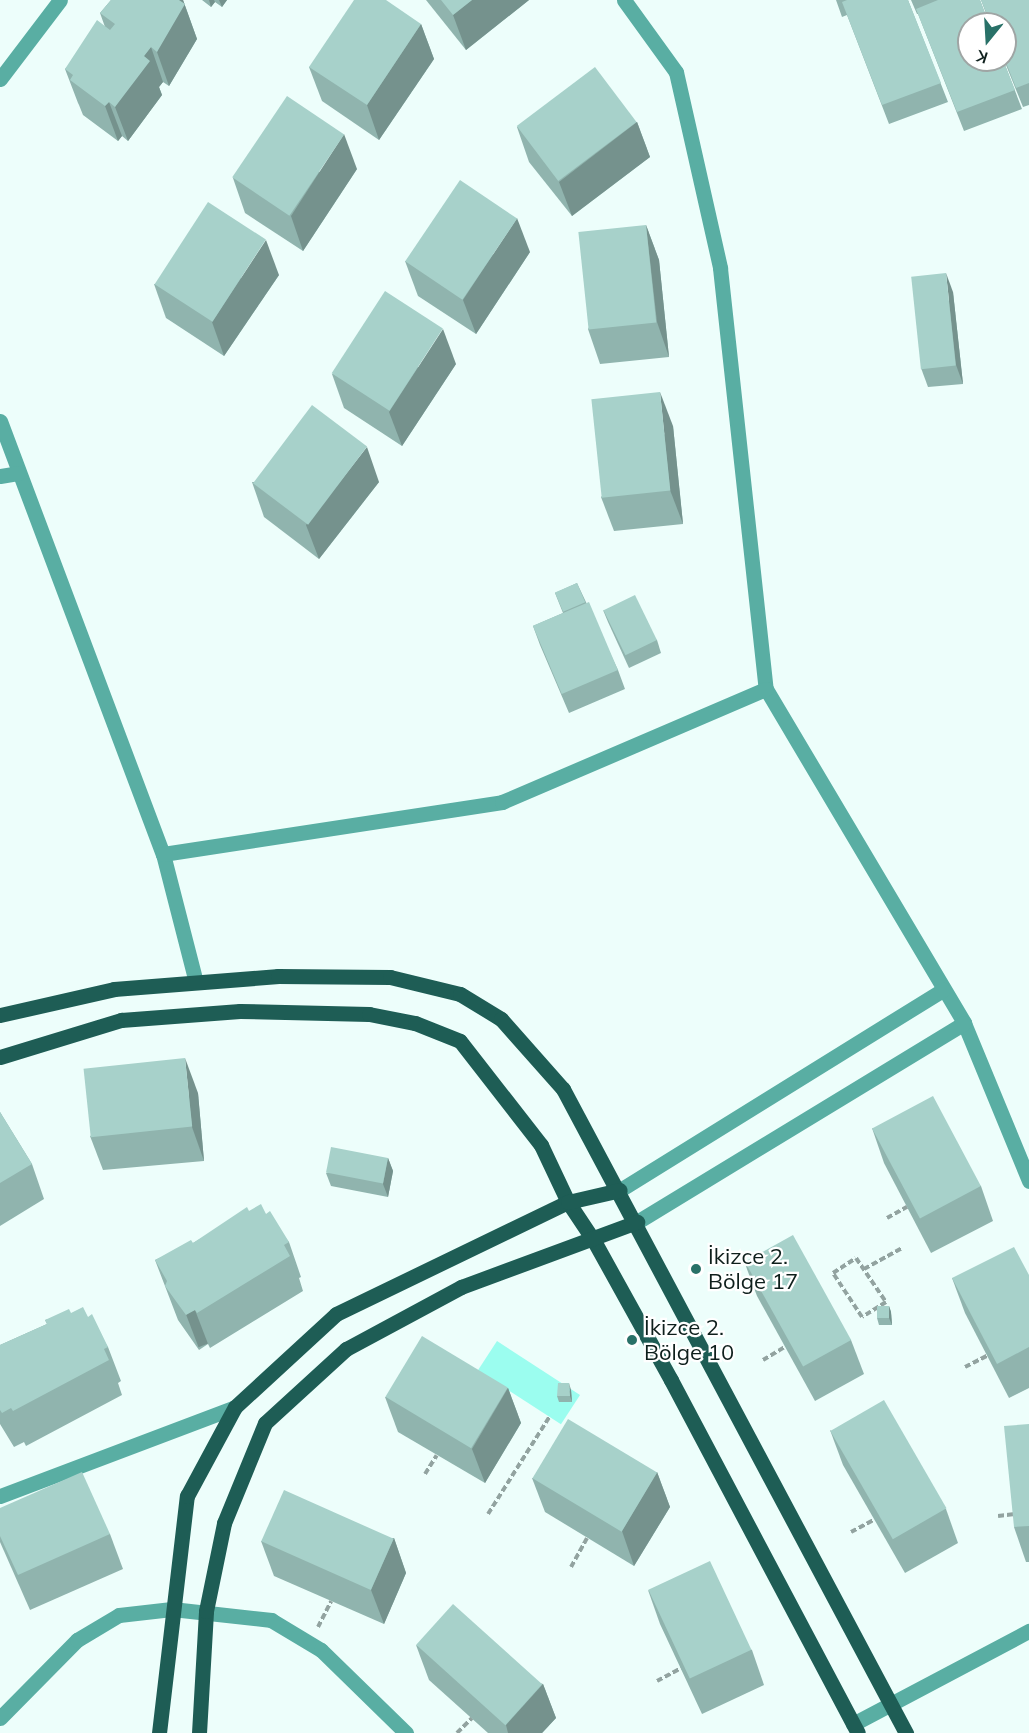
<!DOCTYPE html>
<meta charset="utf-8">
<style>
body{margin:0}
#map{position:relative;width:1029px;height:1733px;overflow:hidden;background:#edfefb;font-family:Mulish,sans-serif}
div>[style]{position:absolute}
.green>*{inset:0;background:#9bfdef;transform-origin:0 0}
.path>*{height:4px;margin-top:-2px;transform-origin:0;background:repeating-linear-gradient(90deg,#92a3a0 0 6px,transparent 0 9px)}
.minor>*{height:15px;margin:-7.5px;padding:0 7.5px;transform-origin:7.5px;border-radius:7.5px;background:#59aea3}
.major>*{height:15px;margin:-7.5px;padding:0 7.5px;transform-origin:7.5px;border-radius:7.5px;background:#1e5d55}
.wall>*{inset:0;background:#90b4ae}
.shaded-wall>*{inset:0;background:#75928d;transform-origin:0 0}
.building>*{inset:0;background:#a7d1ca;transform-origin:0 0}
.dots>*{width:16px;height:16px;translate:-50% -50%;box-sizing:border-box;border:3px solid #fff;border-radius:50%}
span{translate:-50% -50%;white-space:nowrap;text-align:center;line-height:1.15;-webkit-text-stroke:4.5px #fff;paint-order:stroke}
.poi-label{font-size:22px;color:#0e1f1c}
.left{translate:0 -50%;text-align:left}
.north{position:absolute;left:957px;top:12px;width:60px;height:60px;box-sizing:border-box;background:#fff;border:2px solid #9fa5a4;border-radius:50%;rotate:198deg;font-size:16px;font-weight:700;line-height:24px;text-align:center;color:#0e1f1c}
.north::after{content:'';display:block;margin:auto;width:21px;height:27px;background:#297168;clip-path:polygon(50% 0,100% 100%,50% 72%,0 100%)}
</style>
<div id="map">
<div class="green">
<div style="left:497px;top:1341px;width:99px;height:35px;rotate:33deg"></div>
</div>
<div class="path">
<div style="left:887px;top:1218px;width:23px;rotate:-29deg"></div>
<div style="left:856px;top:1258px;width:53px;rotate:55.7deg"></div>
<div style="left:886px;top:1302px;width:28px;rotate:148deg"></div>
<div style="left:862px;top:1317px;width:53px;rotate:-123.4deg"></div>
<div style="left:833px;top:1273px;width:27px;rotate:-33deg"></div>
<div style="left:864px;top:1269px;width:43px;rotate:-28.9deg"></div>
<div style="left:763px;top:1360px;width:26px;rotate:-31deg"></div>
<div style="left:965px;top:1367px;width:25px;rotate:-27deg"></div>
<div style="left:425px;top:1474px;width:22px;rotate:-58deg"></div>
<div style="left:488px;top:1514px;width:116px;rotate:-57.7deg"></div>
<div style="left:998px;top:1516px;width:17px;rotate:-7deg"></div>
<div style="left:851px;top:1532px;width:26px;rotate:-28deg"></div>
<div style="left:571px;top:1567px;width:33px;rotate:-61deg"></div>
<div style="left:318px;top:1627px;width:29px;rotate:-63deg"></div>
<div style="left:657px;top:1681px;width:27px;rotate:-28deg"></div>
<div style="left:457px;top:1733px;width:21px;rotate:-45deg"></div>
</div>
<div class="minor">
<div style="left:624px;top:0;width:89px;rotate:54.2deg"></div>
<div style="left:676px;top:72px;width:201px;rotate:77.3deg"></div>
<div style="left:720px;top:268px;width:424px;rotate:83.8deg"></div>
<div style="left:766px;top:689px;width:388px;rotate:59.3deg"></div>
<div style="left:964px;top:1023px;width:171px;rotate:67.6deg"></div>
<div style="left:0;top:79px;width:99px;rotate:-52.8deg"></div>
<div style="left:0;top:421px;width:463px;rotate:69.4deg"></div>
<div style="left:163px;top:854px;width:129px;rotate:75.6deg"></div>
<div style="left:0;top:476px;width:18px;rotate:-9deg"></div>
<div style="left:163px;top:854px;width:343px;rotate:-8.7deg"></div>
<div style="left:502px;top:802px;width:287px;rotate:-23.2deg"></div>
<div style="left:620px;top:1190px;width:380px;rotate:-31.8deg"></div>
<div style="left:637px;top:1222px;width:383px;rotate:-31.3deg"></div>
<div style="left:0;top:1496px;width:251px;rotate:-20.7deg"></div>
<div style="left:0;top:1718px;width:110px;rotate:-45.4deg"></div>
<div style="left:77px;top:1640px;width:49px;rotate:-30.8deg"></div>
<div style="left:119px;top:1615px;width:53px;rotate:-6.5deg"></div>
<div style="left:172px;top:1609px;width:100px;rotate:6.3deg"></div>
<div style="left:271px;top:1620px;width:58px;rotate:31deg"></div>
<div style="left:321px;top:1650px;width:119px;rotate:44.3deg"></div>
<div style="left:853px;top:1724px;width:199px;rotate:-27.9deg"></div>
</div>
<div class="major">
<div style="left:0;top:1015px;width:117px;rotate:-12.8deg"></div>
<div style="left:114px;top:989px;width:165px;rotate:-4.5deg"></div>
<div style="left:278px;top:976px;width:112px;rotate:0.5deg"></div>
<div style="left:390px;top:977px;width:72px;rotate:13.7deg"></div>
<div style="left:460px;top:994px;width:48px;rotate:31.4deg"></div>
<div style="left:501px;top:1019px;width:94px;rotate:48.5deg"></div>
<div style="left:563px;top:1089px;width:730px;rotate:61.96deg"></div>
<div style="left:0;top:1057px;width:127px;rotate:-17deg"></div>
<div style="left:121px;top:1020px;width:119px;rotate:-4.3deg"></div>
<div style="left:240px;top:1011px;width:129px;rotate:1.3deg"></div>
<div style="left:369px;top:1014px;width:47px;rotate:11.1deg"></div>
<div style="left:415px;top:1023px;width:48px;rotate:21.8deg"></div>
<div style="left:460px;top:1041px;width:132px;rotate:52.1deg"></div>
<div style="left:541px;top:1145px;width:63px;rotate:64.7deg"></div>
<div style="left:568px;top:1202px;width:47px;rotate:56.3deg"></div>
<div style="left:594px;top:1241px;width:159px;rotate:61deg"></div>
<div style="left:671px;top:1380px;width:399px;rotate:62.1deg"></div>
<div style="left:159px;top:1733px;width:239px;rotate:-83.3deg"></div>
<div style="left:187px;top:1496px;width:101px;rotate:-61.7deg"></div>
<div style="left:235px;top:1407px;width:137px;rotate:-42.6deg"></div>
<div style="left:336px;top:1314px;width:258px;rotate:-25.8deg"></div>
<div style="left:568px;top:1202px;width:53px;rotate:-13deg"></div>
<div style="left:199px;top:1733px;width:122px;rotate:-86.7deg"></div>
<div style="left:206px;top:1611px;width:90px;rotate:-78.4deg"></div>
<div style="left:224px;top:1523px;width:108px;rotate:-67.7deg"></div>
<div style="left:265px;top:1423px;width:110px;rotate:-42.4deg"></div>
<div style="left:346px;top:1349px;width:131px;rotate:-28.3deg"></div>
<div style="left:461px;top:1287px;width:188px;rotate:-20.3deg"></div>
</div>
<div class="wall">
<div style="clip-path:polygon(111px 0,183px 0,197px 39px,169px 86px,163px 82px,159px 87px,162px 95px,128px 141px,122px 136px,118px 141px,83px 115px,79px 105px,78px 103px,65px 69px,105px 27px,100px 13px)"></div>
<div style="clip-path:polygon(202px 0,227px 0,222px 7px,215px 2px,211px 7px)"></div>
<div style="clip-path:polygon(426px 0,529px 0,466px 50px)"></div>
<div style="clip-path:polygon(836px 0,908px 0,948px 102px,889px 124px,847px 15px,842px 17px)"></div>
<div style="clip-path:polygon(911px 0,980px 0,1022px 109px,964px 131px,918px 14px,917px 14px)"></div>
<div style="clip-path:polygon(981px 0,1029px 0,1029px 105px,1023px 107px,1004px 60px,1005px 24px,990px 24px)"></div>
<div style="clip-path:polygon(421px 24px,434px 59px,379px 140px,322px 101px,309px 67px)"></div>
<div style="clip-path:polygon(637px 122px,650px 157px,572px 216px,529px 162px,517px 127px)"></div>
<div style="clip-path:polygon(357px 169px,303px 251px,245px 213px,233px 178px)"></div>
<div style="clip-path:polygon(646px 225px,659px 260px,669px 357px,600px 364px,588px 329px)"></div>
<div style="clip-path:polygon(530px 252px,476px 334px,418px 296px,405px 261px)"></div>
<div style="clip-path:polygon(279px 275px,224px 356px,166px 318px,154px 284px)"></div>
<div style="clip-path:polygon(953px 292px,963px 384px,928px 387px,921px 368px)"></div>
<div style="clip-path:polygon(456px 364px,402px 446px,344px 408px,332px 374px)"></div>
<div style="clip-path:polygon(673px 426px,683px 524px,614px 531px,601px 497px)"></div>
<div style="clip-path:polygon(252px 482px,379px 482px,319px 559px,264px 517px)"></div>
<div style="clip-path:polygon(577px 583px,618px 670px,625px 689px,569px 713px,540px 645px,533px 626px,563px 613px,555px 593px)"></div>
<div style="clip-path:polygon(603px 610px,657px 640px,661px 653px,629px 668px,608px 622px)"></div>
<div style="clip-path:polygon(198px 1093px,204px 1161px,103px 1170px,90px 1136px)"></div>
<div style="clip-path:polygon(0 1112px,32px 1164px,44px 1199px,0 1226px)"></div>
<div style="clip-path:polygon(872px 1128px,981px 1186px,993px 1221px,931px 1253px,884px 1163px)"></div>
<div style="clip-path:polygon(388px 1158px,393px 1171px,388px 1197px,331px 1186px,326px 1173px)"></div>
<div style="clip-path:polygon(249px 1211px,266px 1214px,289px 1242px,301px 1277px,299px 1278px,303px 1291px,210px 1348px,208px 1344px,199px 1350px,178px 1320px,155px 1260px,193px 1243px)"></div>
<div style="clip-path:polygon(744px 1261px,851px 1340px,864px 1374px,815px 1401px,757px 1296px)"></div>
<div style="clip-path:polygon(1029px 1275px,1029px 1388px,1009px 1398px,965px 1313px,952px 1278px)"></div>
<div style="clip-path:polygon(889px 1306px,891px 1312px,892px 1325px,879px 1325px,877px 1318px)"></div>
<div style="clip-path:polygon(71px 1313px,88px 1317px,108px 1347px,121px 1381px,118px 1383px,122px 1395px,26px 1446px,24px 1442px,14px 1447px,0 1424px,0 1345px,47px 1324px,45px 1320px)"></div>
<div style="clip-path:polygon(508px 1388px,521px 1423px,485px 1483px,398px 1432px,385px 1397px)"></div>
<div style="clip-path:polygon(571px 1390px,572px 1402px,559px 1402px,557px 1396px)"></div>
<div style="clip-path:polygon(1029px 1424px,1029px 1562px,1026px 1562px,1014px 1527px)"></div>
<div style="clip-path:polygon(830px 1430px,946px 1509px,958px 1543px,905px 1573px,843px 1465px)"></div>
<div style="clip-path:polygon(657px 1472px,670px 1507px,634px 1566px,545px 1512px,532px 1478px)"></div>
<div style="clip-path:polygon(0 1508px,110px 1534px,123px 1569px,30px 1610px,0 1542px)"></div>
<div style="clip-path:polygon(394px 1538px,406px 1573px,384px 1624px,274px 1576px,261px 1541px)"></div>
<div style="clip-path:polygon(648px 1590px,752px 1650px,764px 1685px,702px 1714px,660px 1624px)"></div>
<div style="clip-path:polygon(416px 1645px,543px 1684px,556px 1718px,542px 1733px,488px 1733px,429px 1680px)"></div>
</div>
<div class="shaded-wall">
<div style="clip-path:polygon(177px 0,183px 0,197px 39px,169px 86px,157px 52px)"></div>
<div style="clip-path:polygon(209px 0,214px 0,215px 2px,211px 7px)"></div>
<div style="clip-path:polygon(219px 0,227px 0,222px 7px)"></div>
<div style="clip-path:polygon(472px 0,529px 0,466px 50px,453px 15px)"></div>
<div style="clip-path:polygon(421px 24px,434px 59px,379px 140px,367px 105px)"></div>
<div style="clip-path:polygon(151px 47px,163px 82px,159px 87px,162px 95px,128px 141px,115px 107px,144px 56px)"></div>
<div style="clip-path:polygon(109px 102px,122px 136px,118px 141px,105px 106px)"></div>
<div style="clip-path:polygon(637px 122px,650px 157px,572px 216px,559px 182px)"></div>
<div style="clip-path:polygon(344px 134px,357px 169px,303px 251px,291px 216px)"></div>
<div style="clip-path:polygon(517px 218px,530px 252px,476px 334px,463px 300px)"></div>
<div style="clip-path:polygon(646px 225px,659px 260px,669px 357px,657px 322px)"></div>
<div style="clip-path:polygon(266px 240px,279px 275px,224px 356px,212px 322px)"></div>
<div style="clip-path:polygon(946px 273px,953px 292px,963px 384px,956px 365px)"></div>
<div style="clip-path:polygon(443px 329px,456px 364px,402px 446px,389px 412px)"></div>
<div style="clip-path:polygon(660px 392px,673px 426px,683px 524px,670px 490px)"></div>
<div style="clip-path:polygon(367px 447px,379px 482px,319px 559px,306px 525px)"></div>
<div style="clip-path:polygon(185px 1058px,198px 1093px,204px 1161px,192px 1127px)"></div>
<div style="clip-path:polygon(388px 1158px,393px 1171px,388px 1197px,383px 1184px)"></div>
<div style="clip-path:polygon(889px 1306px,891px 1312px,892px 1325px,889px 1318px)"></div>
<div style="left:195px;top:1310px;width:36px;height:10px;rotate:69deg"></div>
<div style="clip-path:polygon(569px 1383px,571px 1390px,572px 1402px,570px 1396px)"></div>
<div style="clip-path:polygon(508px 1388px,521px 1423px,485px 1483px,472px 1449px)"></div>
<div style="clip-path:polygon(657px 1472px,670px 1507px,634px 1566px,622px 1531px)"></div>
<div style="clip-path:polygon(394px 1538px,406px 1573px,384px 1624px,371px 1590px)"></div>
<div style="clip-path:polygon(543px 1684px,556px 1718px,542px 1733px,508px 1733px,506px 1725px)"></div>
</div>
<div class="building">
<div style="clip-path:polygon(111px 0,179px 0,185px 4px,157px 52px,151px 47px,144px 56px,150px 61px,115px 107px,109px 102px,105px 106px,70px 80px,73px 75px,65px 69px,97px 20px,110px 30px,115px 24px,100px 13px)"></div>
<div style="clip-path:polygon(354px 0,386px 0,421px 24px,367px 105px,309px 67px)"></div>
<div style="clip-path:polygon(441px 0,472px 0,453px 15px)"></div>
<div style="clip-path:polygon(847px 0,908px 0,941px 83px,882px 105px,842px 2px)"></div>
<div style="clip-path:polygon(938px 0,980px 0,989px 24px,969px 24px,969px 60px,1003px 60px,1015px 90px,957px 112px,916px 9px)"></div>
<div style="clip-path:polygon(981px 0,1029px 0,1029px 83px,1016px 88px,1005px 60px,1005px 24px,991px 24px)"></div>
<div style="left:595px;top:67px;width:69px;height:98px;rotate:53deg"></div>
<div style="left:287px;top:96px;width:69px;height:98px;rotate:34deg"></div>
<div style="left:460px;top:180px;width:69px;height:98px;rotate:34deg"></div>
<div style="left:208px;top:202px;width:69px;height:98px;rotate:33deg"></div>
<div style="left:646px;top:225px;width:98px;height:68px;rotate:84deg"></div>
<div style="left:946px;top:273px;width:93px;height:35px;rotate:84deg"></div>
<div style="left:385px;top:291px;width:69px;height:98px;rotate:33deg"></div>
<div style="left:660px;top:392px;width:99px;height:69px;rotate:84deg"></div>
<div style="left:312px;top:405px;width:69px;height:98px;rotate:37deg"></div>
<div style="left:577px;top:583px;width:21px;height:24px;rotate:67deg"></div>
<div style="left:635px;top:595px;width:50px;height:35px;rotate:64deg"></div>
<div style="left:589px;top:602px;width:74px;height:61px;rotate:67deg"></div>
<div style="left:185px;top:1058px;width:69px;height:102px;rotate:84deg"></div>
<div style="left:933px;top:1096px;width:102px;height:69px;rotate:62deg"></div>
<div style="clip-path:polygon(0 1112px,32px 1164px,0 1183px)"></div>
<div style="left:331px;top:1147px;width:58px;height:26px;rotate:11deg"></div>
<div style="clip-path:polygon(261px 1204px,266px 1214px,270px 1211px,289px 1242px,284px 1245px,290px 1256px,197px 1313px,195px 1310px,186px 1315px,165px 1286px,167px 1281px,155px 1260px,191px 1240px,193px 1243px,247px 1207px,249px 1211px)"></div>
<div style="left:793px;top:1235px;width:120px;height:55px;rotate:61deg"></div>
<div style="clip-path:polygon(1014px 1247px,1029px 1275px,1029px 1347px,997px 1364px,952px 1278px)"></div>
<div style="left:877px;top:1306px;width:12px;height:12px"></div>
<div style="clip-path:polygon(83px 1307px,88px 1317px,92px 1314px,108px 1347px,104px 1349px,109px 1360px,13px 1411px,11px 1408px,2px 1413px,0 1410px,0 1345px,47px 1324px,45px 1320px,69px 1309px,71px 1313px)"></div>
<div style="left:422px;top:1336px;width:100px;height:71px;rotate:31deg"></div>
<div style="clip-path:polygon(558px 1383px,569px 1383px,570px 1396px,557px 1396px)"></div>
<div style="left:884px;top:1400px;width:125px;height:62px;rotate:60deg"></div>
<div style="left:568px;top:1419px;width:104px;height:69px;rotate:31deg"></div>
<div style="clip-path:polygon(1029px 1424px,1029px 1526px,1014px 1527px,1004px 1426px)"></div>
<div style="clip-path:polygon(82px 1472px,110px 1534px,18px 1575px,0 1536px,0 1508px)"></div>
<div style="left:284px;top:1490px;width:120px;height:56px;rotate:24deg"></div>
<div style="left:710px;top:1561px;width:98px;height:68px;rotate:65deg"></div>
<div style="left:453px;top:1604px;width:120px;height:55px;rotate:42deg"></div>
</div>
<div class="dots">
<div style="left:696px;top:1269px;background:#297168"></div>
<div style="left:632px;top:1340px;background:#297168"></div>
</div>
<div class="poi-label">
<span class="left" style="left:708px;top:1269px">İkizce 2.<br>Bölge 17</span>
<span class="left" style="left:644px;top:1340px">İkizce 2.<br>Bölge 10</span>
</div>
<div class="north">K</div>
</div>
